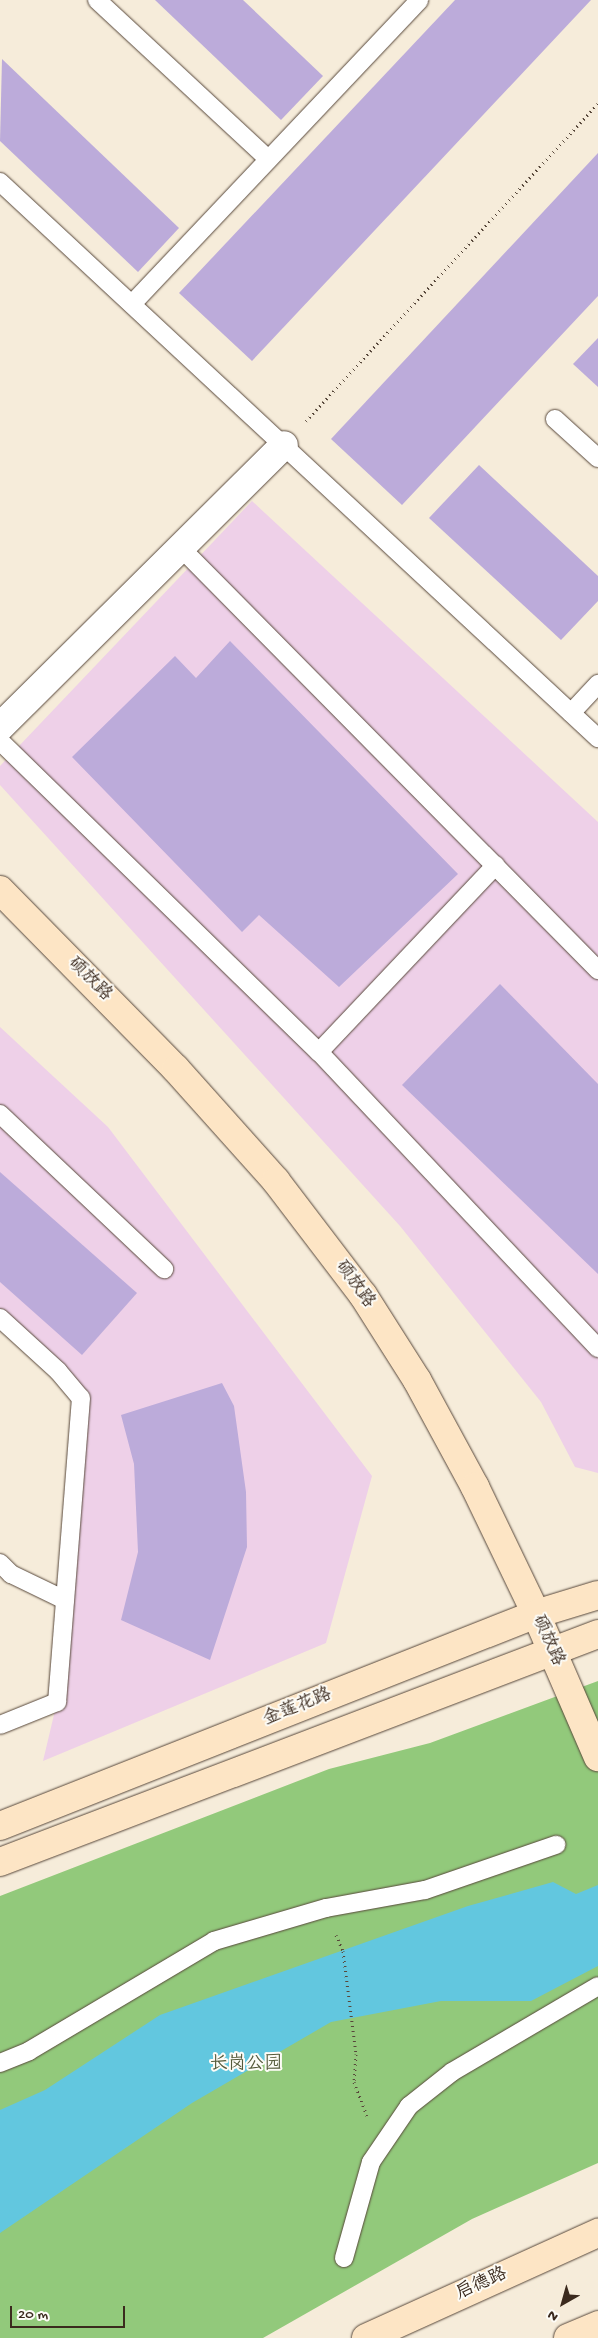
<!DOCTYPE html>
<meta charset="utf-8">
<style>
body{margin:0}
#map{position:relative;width:598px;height:2338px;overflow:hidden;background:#f6ecda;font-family:"Gochi Hand","LXGW WenKai TC",sans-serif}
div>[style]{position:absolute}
.built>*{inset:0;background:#eed0e8}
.green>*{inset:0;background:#92c97b}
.water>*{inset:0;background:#62c7df}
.building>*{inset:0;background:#bcabda}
.path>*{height:3px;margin-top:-1.5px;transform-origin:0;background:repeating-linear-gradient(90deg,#57473a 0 1px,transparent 0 5px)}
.roads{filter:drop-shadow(0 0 1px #57473a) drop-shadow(0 0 1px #57473a)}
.lane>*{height:18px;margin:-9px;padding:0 9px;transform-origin:9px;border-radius:9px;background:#fff}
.street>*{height:28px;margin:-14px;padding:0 14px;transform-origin:14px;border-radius:14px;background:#fff}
.secondary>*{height:28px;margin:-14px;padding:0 14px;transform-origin:14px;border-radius:14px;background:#fde5c5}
span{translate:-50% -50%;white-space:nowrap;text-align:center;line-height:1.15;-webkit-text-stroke:4px #fdfcf7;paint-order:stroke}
.street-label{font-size:18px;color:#3b2a1e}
.park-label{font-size:18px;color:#555a3a}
.north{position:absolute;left:538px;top:2278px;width:50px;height:50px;-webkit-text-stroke:4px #fdfcf7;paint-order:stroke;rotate:218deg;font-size:14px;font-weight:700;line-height:20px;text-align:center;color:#3b2a1e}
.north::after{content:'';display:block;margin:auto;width:18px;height:22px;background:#3b2a1e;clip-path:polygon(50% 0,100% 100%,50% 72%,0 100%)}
.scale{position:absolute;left:10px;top:2306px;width:115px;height:22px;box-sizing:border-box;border:2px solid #3b2a1e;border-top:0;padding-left:6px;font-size:15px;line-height:18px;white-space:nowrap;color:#3b2a1e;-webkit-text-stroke:4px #fdfcf7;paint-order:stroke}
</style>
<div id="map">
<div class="built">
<div style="clip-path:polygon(252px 501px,598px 822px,598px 1473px,575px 1467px,541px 1402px,400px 1226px,0 785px,0 766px)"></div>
<div style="clip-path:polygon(0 1027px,108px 1127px,372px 1476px,326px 1643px,43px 1761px,57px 1702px,81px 1398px,0 1318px)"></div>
</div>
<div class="green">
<div style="clip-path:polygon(598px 1681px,598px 2163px,472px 2219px,263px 2338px,0 2338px,0 1896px,329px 1769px,430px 1743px)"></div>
</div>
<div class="water">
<div style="clip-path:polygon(553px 1882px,576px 1894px,598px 1885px,598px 1966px,531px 2001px,441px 2001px,331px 2022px,192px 2103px,0 2233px,0 2110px,45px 2090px,160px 2015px,468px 1906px)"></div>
</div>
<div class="building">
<div style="clip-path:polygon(155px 0,243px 0,323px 76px,281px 120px)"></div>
<div style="clip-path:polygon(455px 0,591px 0,252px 361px,179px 293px)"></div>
<div style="clip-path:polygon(2px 59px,179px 228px,138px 272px,0 141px)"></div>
<div style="clip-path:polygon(598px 153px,598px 296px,402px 505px,331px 439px)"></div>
<div style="clip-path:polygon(598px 338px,598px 387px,573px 364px)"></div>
<div style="clip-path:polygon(479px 465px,598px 576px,598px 601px,561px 640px,429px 518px)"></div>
<div style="clip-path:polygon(230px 641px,458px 874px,339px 987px,259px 915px,242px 932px,72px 757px,175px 656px,196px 678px)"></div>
<div style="clip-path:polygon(500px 984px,598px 1084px,598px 1274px,402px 1085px)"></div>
<div style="clip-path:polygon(0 1172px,137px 1293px,82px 1355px,0 1282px)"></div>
<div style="clip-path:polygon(222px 1383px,234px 1406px,246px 1492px,247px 1547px,210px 1660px,121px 1620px,138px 1552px,134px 1464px,121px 1415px)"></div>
</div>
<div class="path">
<div style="left:306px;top:421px;width:432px;rotate:-47.4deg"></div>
<div style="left:336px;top:1935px;width:17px;rotate:66deg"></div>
<div style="left:343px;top:1951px;width:104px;rotate:82.8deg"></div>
<div style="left:356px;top:2054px;width:28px;rotate:94deg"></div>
<div style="left:354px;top:2082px;width:36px;rotate:69deg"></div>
</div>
<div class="roads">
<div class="lane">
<div style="left:97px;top:0;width:233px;rotate:42.9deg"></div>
<div style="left:0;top:182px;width:817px;rotate:42.92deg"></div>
<div style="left:132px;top:304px;width:418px;rotate:-46.6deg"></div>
<div style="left:555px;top:419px;width:58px;rotate:42.2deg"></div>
<div style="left:180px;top:547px;width:595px;rotate:45.34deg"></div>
<div style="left:571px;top:713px;width:40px;rotate:-47deg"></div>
<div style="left:0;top:741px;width:446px;rotate:44.3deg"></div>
<div style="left:319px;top:1052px;width:407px;rotate:46.7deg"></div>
<div style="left:319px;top:1052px;width:257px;rotate:-46.6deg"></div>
<div style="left:0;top:1114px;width:226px;rotate:43.4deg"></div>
<div style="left:0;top:1318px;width:79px;rotate:42.4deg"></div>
<div style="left:58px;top:1371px;width:35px;rotate:50deg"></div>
<div style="left:81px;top:1398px;width:305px;rotate:94.5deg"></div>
<div style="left:57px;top:1702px;width:61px;rotate:158deg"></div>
<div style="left:0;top:1563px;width:16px;rotate:45deg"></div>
<div style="left:11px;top:1574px;width:60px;rotate:25.7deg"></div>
<div style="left:0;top:2063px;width:31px;rotate:-22deg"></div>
<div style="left:29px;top:2051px;width:215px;rotate:-30.7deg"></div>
<div style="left:214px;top:1941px;width:117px;rotate:-16.4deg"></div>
<div style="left:326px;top:1908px;width:101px;rotate:-10.3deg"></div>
<div style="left:425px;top:1890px;width:139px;rotate:-19deg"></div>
<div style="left:344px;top:2258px;width:100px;rotate:-74.3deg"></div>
<div style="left:371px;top:2162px;width:68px;rotate:-55.8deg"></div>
<div style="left:409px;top:2106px;width:55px;rotate:-38.3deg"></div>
<div style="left:452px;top:2072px;width:169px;rotate:-30.5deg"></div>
</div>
<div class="street">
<div style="left:0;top:727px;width:400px;rotate:-44.8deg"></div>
</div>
<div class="secondary">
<div style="left:0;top:890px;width:251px;rotate:45.5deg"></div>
<div style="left:176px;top:1069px;width:150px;rotate:48.2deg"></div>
<div style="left:276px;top:1181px;width:143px;rotate:52.7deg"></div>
<div style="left:363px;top:1295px;width:101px;rotate:57.6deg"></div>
<div style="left:417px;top:1380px;width:122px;rotate:61.5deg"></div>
<div style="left:475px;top:1487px;width:141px;rotate:64.3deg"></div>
<div style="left:536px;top:1614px;width:156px;rotate:66.6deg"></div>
<div style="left:0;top:1826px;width:576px;rotate:-21.58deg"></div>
<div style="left:536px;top:1614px;width:65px;rotate:-17deg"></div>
<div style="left:0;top:1862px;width:640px;rotate:-20.87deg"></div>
<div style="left:366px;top:2338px;width:255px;rotate:-24.4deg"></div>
<div style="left:568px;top:2338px;width:33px;rotate:-23deg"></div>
</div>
</div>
<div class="street-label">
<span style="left:89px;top:980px;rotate:45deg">硕放路</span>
<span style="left:354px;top:1285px;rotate:54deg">硕放路</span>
<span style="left:547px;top:1641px;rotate:66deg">硕放路</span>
<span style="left:298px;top:1708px;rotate:-22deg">金莲花路</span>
<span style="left:482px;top:2285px;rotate:-24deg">启德路</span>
</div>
<div class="park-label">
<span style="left:246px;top:2065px">长岗公园</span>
</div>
<div class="north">N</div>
<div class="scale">20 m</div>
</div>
